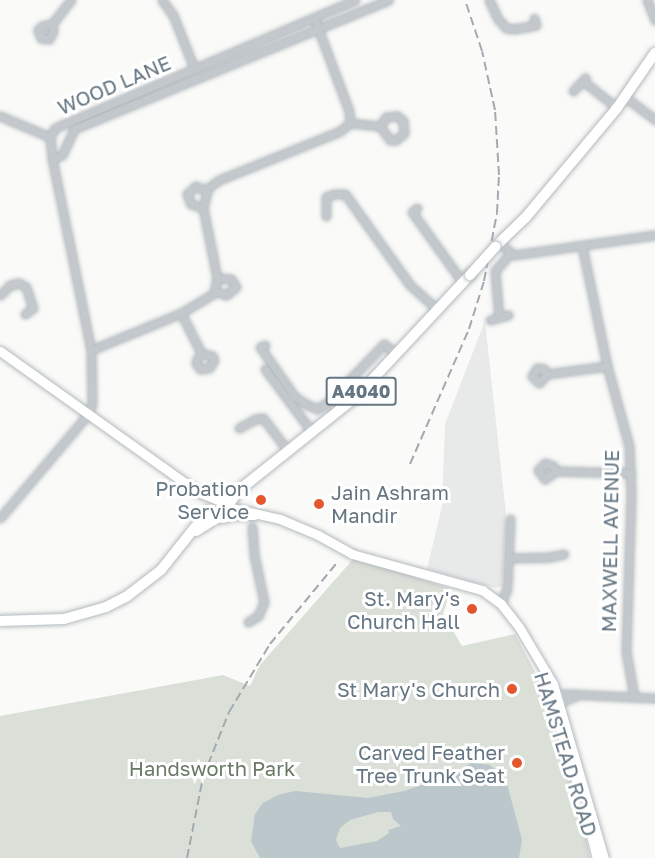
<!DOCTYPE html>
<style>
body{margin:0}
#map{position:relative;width:655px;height:858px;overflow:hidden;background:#fafaf8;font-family:"Golos Text",sans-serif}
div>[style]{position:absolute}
.built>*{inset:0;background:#e8e9e9}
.green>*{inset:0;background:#dadfd7}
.water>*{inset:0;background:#bbc7cb}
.roads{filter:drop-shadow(0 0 2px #b3babf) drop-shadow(0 0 2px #b3babf)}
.street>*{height:7px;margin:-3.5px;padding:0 3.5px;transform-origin:3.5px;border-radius:3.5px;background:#c3c8cc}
.secondary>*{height:9px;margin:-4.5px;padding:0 4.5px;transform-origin:4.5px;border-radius:4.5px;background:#fff}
.primary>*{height:10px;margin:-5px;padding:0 5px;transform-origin:5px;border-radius:5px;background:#fff}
.rail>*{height:2px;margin-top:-1px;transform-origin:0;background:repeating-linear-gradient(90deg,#a2aab0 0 9px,transparent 0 13.5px)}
.bridges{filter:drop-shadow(0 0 2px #b5babe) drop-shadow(0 0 2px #b5babe)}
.primary-bridge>*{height:10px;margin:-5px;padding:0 5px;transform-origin:5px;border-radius:5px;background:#fff}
.dots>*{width:16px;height:16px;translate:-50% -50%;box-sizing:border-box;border:3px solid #fff;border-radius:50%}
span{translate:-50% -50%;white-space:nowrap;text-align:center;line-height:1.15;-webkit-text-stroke:6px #fff;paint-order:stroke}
.shield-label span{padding:2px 4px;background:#fff;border:2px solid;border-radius:4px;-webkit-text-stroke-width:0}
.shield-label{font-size:18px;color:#657683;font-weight:700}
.street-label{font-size:20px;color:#657683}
.poi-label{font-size:20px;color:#657683}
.right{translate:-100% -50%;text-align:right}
.left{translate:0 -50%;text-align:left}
.park-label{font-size:20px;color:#687a64}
</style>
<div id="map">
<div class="built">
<div style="clip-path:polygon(485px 321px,506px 514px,502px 586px,495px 588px,427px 569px,442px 506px,445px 424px)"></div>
</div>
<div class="green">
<div style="clip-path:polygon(355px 557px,451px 589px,443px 614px,462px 646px,515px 634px,545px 691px,574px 786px,590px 858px,0 858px,0 716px,223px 675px,250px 686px,260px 665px)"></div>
</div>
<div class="water">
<div style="clip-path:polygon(evenodd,471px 763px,490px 765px,506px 780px,522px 840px,519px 858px,260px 858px,251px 841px,255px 814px,263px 803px,278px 795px,295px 791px,368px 798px,404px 791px,446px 777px,471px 763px,378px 812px,391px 812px,393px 819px,401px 826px,388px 830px,389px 833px,377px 841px,340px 848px,336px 840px,340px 828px,350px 820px,378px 812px)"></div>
</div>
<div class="roads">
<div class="street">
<div style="left:162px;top:0;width:19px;rotate:54deg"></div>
<div style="left:173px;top:15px;width:57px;rotate:68.4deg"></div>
<div style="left:489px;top:0;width:21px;rotate:65deg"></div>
<div style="left:498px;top:19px;width:12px;rotate:48deg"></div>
<div style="left:506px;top:28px;width:8px;rotate:7deg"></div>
<div style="left:514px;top:29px;width:22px;rotate:-10deg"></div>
<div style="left:536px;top:25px;width:7px;rotate:-106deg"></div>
<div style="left:647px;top:0;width:22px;rotate:68deg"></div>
<div style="left:52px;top:24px;width:10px;rotate:169deg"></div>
<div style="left:42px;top:26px;width:6px;rotate:135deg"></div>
<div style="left:38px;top:30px;width:9px;rotate:69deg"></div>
<div style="left:41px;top:38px;width:8px;rotate:7deg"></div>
<div style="left:49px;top:39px;width:9px;rotate:-63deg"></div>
<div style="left:53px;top:31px;width:7px;rotate:-98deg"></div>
<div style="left:52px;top:24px;width:31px;rotate:-52deg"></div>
<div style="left:583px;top:81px;width:43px;rotate:38.5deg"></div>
<div style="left:573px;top:91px;width:18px;rotate:-47deg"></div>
<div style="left:625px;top:97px;width:38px;rotate:37deg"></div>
<div style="left:0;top:116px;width:54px;rotate:22.8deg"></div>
<div style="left:350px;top:123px;width:30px;rotate:6deg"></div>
<div style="left:380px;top:126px;width:11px;rotate:-56deg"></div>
<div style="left:386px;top:117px;width:11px;rotate:-5deg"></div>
<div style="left:397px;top:116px;width:8px;rotate:40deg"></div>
<div style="left:403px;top:121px;width:12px;rotate:85deg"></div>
<div style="left:404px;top:133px;width:11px;rotate:139deg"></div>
<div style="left:396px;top:140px;width:6px;rotate:180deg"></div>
<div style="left:390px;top:140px;width:17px;rotate:-126deg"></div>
<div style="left:52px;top:159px;width:11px;rotate:-22deg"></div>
<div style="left:62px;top:155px;width:29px;rotate:-65deg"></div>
<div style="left:74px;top:129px;width:340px;rotate:-22.3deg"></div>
<div style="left:203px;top:208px;width:13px;rotate:-162deg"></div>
<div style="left:191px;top:204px;width:11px;rotate:-112deg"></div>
<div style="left:187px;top:194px;width:12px;rotate:-42deg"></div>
<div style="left:196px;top:186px;width:11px;rotate:27deg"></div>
<div style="left:417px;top:208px;width:6px;rotate:141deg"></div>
<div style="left:412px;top:212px;width:87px;rotate:54.3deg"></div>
<div style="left:326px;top:216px;width:19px;rotate:-90deg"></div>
<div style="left:326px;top:197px;width:9px;rotate:-21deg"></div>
<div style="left:334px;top:194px;width:11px"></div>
<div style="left:345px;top:194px;width:112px;rotate:54.5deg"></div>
<div style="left:410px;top:285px;width:36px;rotate:42deg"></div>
<div style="left:499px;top:243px;width:19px;rotate:39deg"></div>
<div style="left:514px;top:255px;width:142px;rotate:-8.1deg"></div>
<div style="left:582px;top:246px;width:123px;rotate:78.2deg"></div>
<div style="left:607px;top:366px;width:83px;rotate:74.6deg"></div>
<div style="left:629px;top:446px;width:48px;rotate:87.6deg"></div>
<div style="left:631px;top:494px;width:157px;rotate:91.8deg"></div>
<div style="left:626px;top:651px;width:47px;rotate:80.1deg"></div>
<div style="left:215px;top:291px;width:12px;rotate:20deg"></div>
<div style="left:226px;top:295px;width:13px;rotate:-39deg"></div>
<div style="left:236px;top:287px;width:9px;rotate:-122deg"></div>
<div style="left:231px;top:279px;width:14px;rotate:-176deg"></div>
<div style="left:0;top:295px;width:14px;rotate:-45deg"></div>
<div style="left:10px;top:285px;width:9px;rotate:-13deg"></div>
<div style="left:19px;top:283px;width:8px;rotate:30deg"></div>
<div style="left:26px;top:287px;width:22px;rotate:72deg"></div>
<div style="left:33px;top:308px;width:10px;rotate:143deg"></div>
<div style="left:181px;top:313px;width:45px;rotate:63.4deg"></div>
<div style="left:201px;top:353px;width:11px;rotate:15deg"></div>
<div style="left:212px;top:356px;width:4px;rotate:63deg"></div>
<div style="left:214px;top:360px;width:9px;rotate:122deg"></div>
<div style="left:209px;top:368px;width:9px;rotate:174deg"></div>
<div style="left:200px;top:369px;width:5px;rotate:-127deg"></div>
<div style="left:197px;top:365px;width:4px;rotate:-104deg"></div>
<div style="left:196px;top:361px;width:9px;rotate:-58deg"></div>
<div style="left:499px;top:317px;width:46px;rotate:-95deg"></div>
<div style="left:495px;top:271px;width:23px;rotate:-50deg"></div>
<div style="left:490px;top:320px;width:19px;rotate:-16deg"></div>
<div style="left:265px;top:345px;width:5px;rotate:158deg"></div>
<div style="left:260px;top:347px;width:60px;rotate:55.2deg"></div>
<div style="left:294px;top:396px;width:12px;rotate:35deg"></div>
<div style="left:304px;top:403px;width:14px;rotate:25deg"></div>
<div style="left:317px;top:409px;width:12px;rotate:-31deg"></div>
<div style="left:327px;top:403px;width:82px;rotate:-46deg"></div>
<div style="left:384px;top:344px;width:14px;rotate:39deg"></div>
<div style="left:91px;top:350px;width:97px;rotate:-22.3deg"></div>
<div style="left:181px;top:313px;width:39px;rotate:-31deg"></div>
<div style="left:214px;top:293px;width:15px;rotate:-79deg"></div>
<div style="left:217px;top:278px;width:71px;rotate:-101.3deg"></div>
<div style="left:203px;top:208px;width:21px;rotate:-76deg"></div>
<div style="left:208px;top:188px;width:14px;rotate:-36deg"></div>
<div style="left:219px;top:180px;width:131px;rotate:-22deg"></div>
<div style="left:340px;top:131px;width:13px;rotate:-39deg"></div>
<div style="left:350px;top:123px;width:12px;rotate:-95deg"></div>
<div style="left:349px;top:111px;width:99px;rotate:-110.6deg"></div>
<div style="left:265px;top:369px;width:79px;rotate:53.3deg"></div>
<div style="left:547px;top:374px;width:12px;rotate:132deg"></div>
<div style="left:539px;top:383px;width:10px;rotate:-135deg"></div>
<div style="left:532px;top:376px;width:9px;rotate:-58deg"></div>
<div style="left:537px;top:368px;width:7px;rotate:8deg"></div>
<div style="left:544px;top:369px;width:6px;rotate:59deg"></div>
<div style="left:547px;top:374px;width:61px;rotate:-7.6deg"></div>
<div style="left:239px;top:428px;width:18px;rotate:-29deg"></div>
<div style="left:255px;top:419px;width:8px;rotate:-7deg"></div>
<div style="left:263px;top:418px;width:41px;rotate:52.9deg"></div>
<div style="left:556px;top:471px;width:14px;rotate:144deg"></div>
<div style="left:545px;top:479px;width:11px;rotate:-128deg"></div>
<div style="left:538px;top:470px;width:10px;rotate:-45deg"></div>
<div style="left:545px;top:463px;width:9px;rotate:21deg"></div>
<div style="left:553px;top:466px;width:6px;rotate:59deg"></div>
<div style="left:556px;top:471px;width:75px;rotate:1.5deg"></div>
<div style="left:0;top:518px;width:138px;rotate:-49.7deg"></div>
<div style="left:89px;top:413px;width:10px;rotate:-73deg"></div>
<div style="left:92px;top:403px;width:53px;rotate:-91.1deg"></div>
<div style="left:91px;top:350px;width:195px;rotate:-101.5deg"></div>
<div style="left:52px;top:159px;width:22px;rotate:-95deg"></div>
<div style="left:50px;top:137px;width:10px;rotate:-61deg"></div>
<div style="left:55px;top:128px;width:326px;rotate:-23.1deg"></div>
<div style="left:510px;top:558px;width:39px;rotate:-1deg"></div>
<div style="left:549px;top:557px;width:15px;rotate:-11deg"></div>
<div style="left:501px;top:604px;width:17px;rotate:-69deg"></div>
<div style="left:507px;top:588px;width:69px;rotate:-87.5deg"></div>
<div style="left:248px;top:622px;width:12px;rotate:-31deg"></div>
<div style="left:258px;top:616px;width:15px;rotate:-67deg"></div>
<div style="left:264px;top:602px;width:48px;rotate:-102deg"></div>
<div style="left:254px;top:555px;width:28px;rotate:-94deg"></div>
<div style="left:554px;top:705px;width:25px;rotate:-23deg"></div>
<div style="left:555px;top:709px;width:14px;rotate:-82deg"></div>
<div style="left:557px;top:695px;width:9px;rotate:-6deg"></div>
<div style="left:566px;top:694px;width:89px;rotate:2.6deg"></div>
</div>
<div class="secondary">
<div style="left:0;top:351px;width:241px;rotate:35.5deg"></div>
<div style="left:196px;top:491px;width:24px;rotate:22deg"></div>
<div style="left:227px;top:507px;width:54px;rotate:12.8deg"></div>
<div style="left:280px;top:519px;width:41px;rotate:22.8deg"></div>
<div style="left:318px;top:535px;width:39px;rotate:29deg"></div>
<div style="left:352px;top:554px;width:135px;rotate:15.5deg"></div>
<div style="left:482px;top:590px;width:24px;rotate:36deg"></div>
<div style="left:501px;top:604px;width:29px;rotate:52deg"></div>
<div style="left:519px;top:627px;width:66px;rotate:59.2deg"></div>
<div style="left:553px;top:684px;width:181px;rotate:73.7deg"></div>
<div style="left:223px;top:518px;width:9px;rotate:-18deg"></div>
<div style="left:232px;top:515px;width:22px"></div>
<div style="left:557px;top:717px;width:67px;rotate:73.5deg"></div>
<div style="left:588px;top:823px;width:36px;rotate:76deg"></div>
</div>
<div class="primary">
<div style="left:499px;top:243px;width:37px;rotate:-44deg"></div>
<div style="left:526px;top:217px;width:142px;rotate:-50.1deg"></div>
<div style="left:617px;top:108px;width:67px;rotate:-55.4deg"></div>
<div style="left:221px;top:500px;width:19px;rotate:-28deg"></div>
<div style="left:238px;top:491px;width:152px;rotate:-38.6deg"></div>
<div style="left:357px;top:396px;width:166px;rotate:-47deg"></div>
<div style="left:196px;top:531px;width:22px;rotate:-32deg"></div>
<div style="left:215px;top:519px;width:10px;rotate:-17deg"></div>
<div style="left:225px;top:516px;width:9px;rotate:-77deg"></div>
<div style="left:227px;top:507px;width:16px;rotate:-55deg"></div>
<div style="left:0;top:621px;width:64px;rotate:-1.8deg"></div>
<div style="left:64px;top:619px;width:44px;rotate:-15.9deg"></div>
<div style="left:106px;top:607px;width:22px;rotate:-27deg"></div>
<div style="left:126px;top:597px;width:44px;rotate:-37.6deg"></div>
<div style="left:161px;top:570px;width:75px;rotate:-51.5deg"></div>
</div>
</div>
<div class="rail">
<div style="left:410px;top:464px;width:147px;rotate:-66.4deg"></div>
<div style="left:469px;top:329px;width:50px;rotate:-72.6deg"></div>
<div style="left:484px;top:281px;width:69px;rotate:-79.2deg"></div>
<div style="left:497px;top:213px;width:38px;rotate:-87deg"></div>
<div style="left:499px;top:175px;width:65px;rotate:-93.5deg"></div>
<div style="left:495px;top:110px;width:60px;rotate:-102.4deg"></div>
<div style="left:482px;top:51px;width:54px;rotate:-108.4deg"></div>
<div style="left:187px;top:858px;width:83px;rotate:-78.8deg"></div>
<div style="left:203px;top:777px;width:70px;rotate:-68.2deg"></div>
<div style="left:229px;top:712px;width:79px;rotate:-58.9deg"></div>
<div style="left:270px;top:644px;width:104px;rotate:-50.5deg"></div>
</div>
<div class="bridges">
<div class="primary-bridge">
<div style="left:470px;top:275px;width:38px;rotate:-48deg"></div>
</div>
</div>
<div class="dots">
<div style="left:261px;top:500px;background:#e4572e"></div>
<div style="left:319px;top:504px;background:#e4572e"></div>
<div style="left:472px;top:609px;background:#e4572e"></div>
<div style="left:512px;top:689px;background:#e4572e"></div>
<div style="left:517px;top:763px;background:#e4572e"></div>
</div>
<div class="shield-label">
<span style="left:361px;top:391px">A4040</span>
</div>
<div class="street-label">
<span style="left:114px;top:85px;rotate:-23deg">WOOD LANE</span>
<span style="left:610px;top:541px;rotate:-89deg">MAXWELL AVENUE</span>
<span style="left:566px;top:754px;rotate:73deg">HAMSTEAD ROAD</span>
</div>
<div class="poi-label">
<span class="right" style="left:249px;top:500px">Probation<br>Service</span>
<span class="left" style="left:331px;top:504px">Jain Ashram<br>Mandir</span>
<span class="right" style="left:460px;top:610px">St. Mary's<br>Church Hall</span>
<span class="right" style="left:500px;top:689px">St Mary's Church</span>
<span class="right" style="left:505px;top:764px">Carved Feather<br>Tree Trunk Seat</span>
</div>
<div class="park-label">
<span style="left:212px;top:768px">Handsworth Park</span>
</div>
</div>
